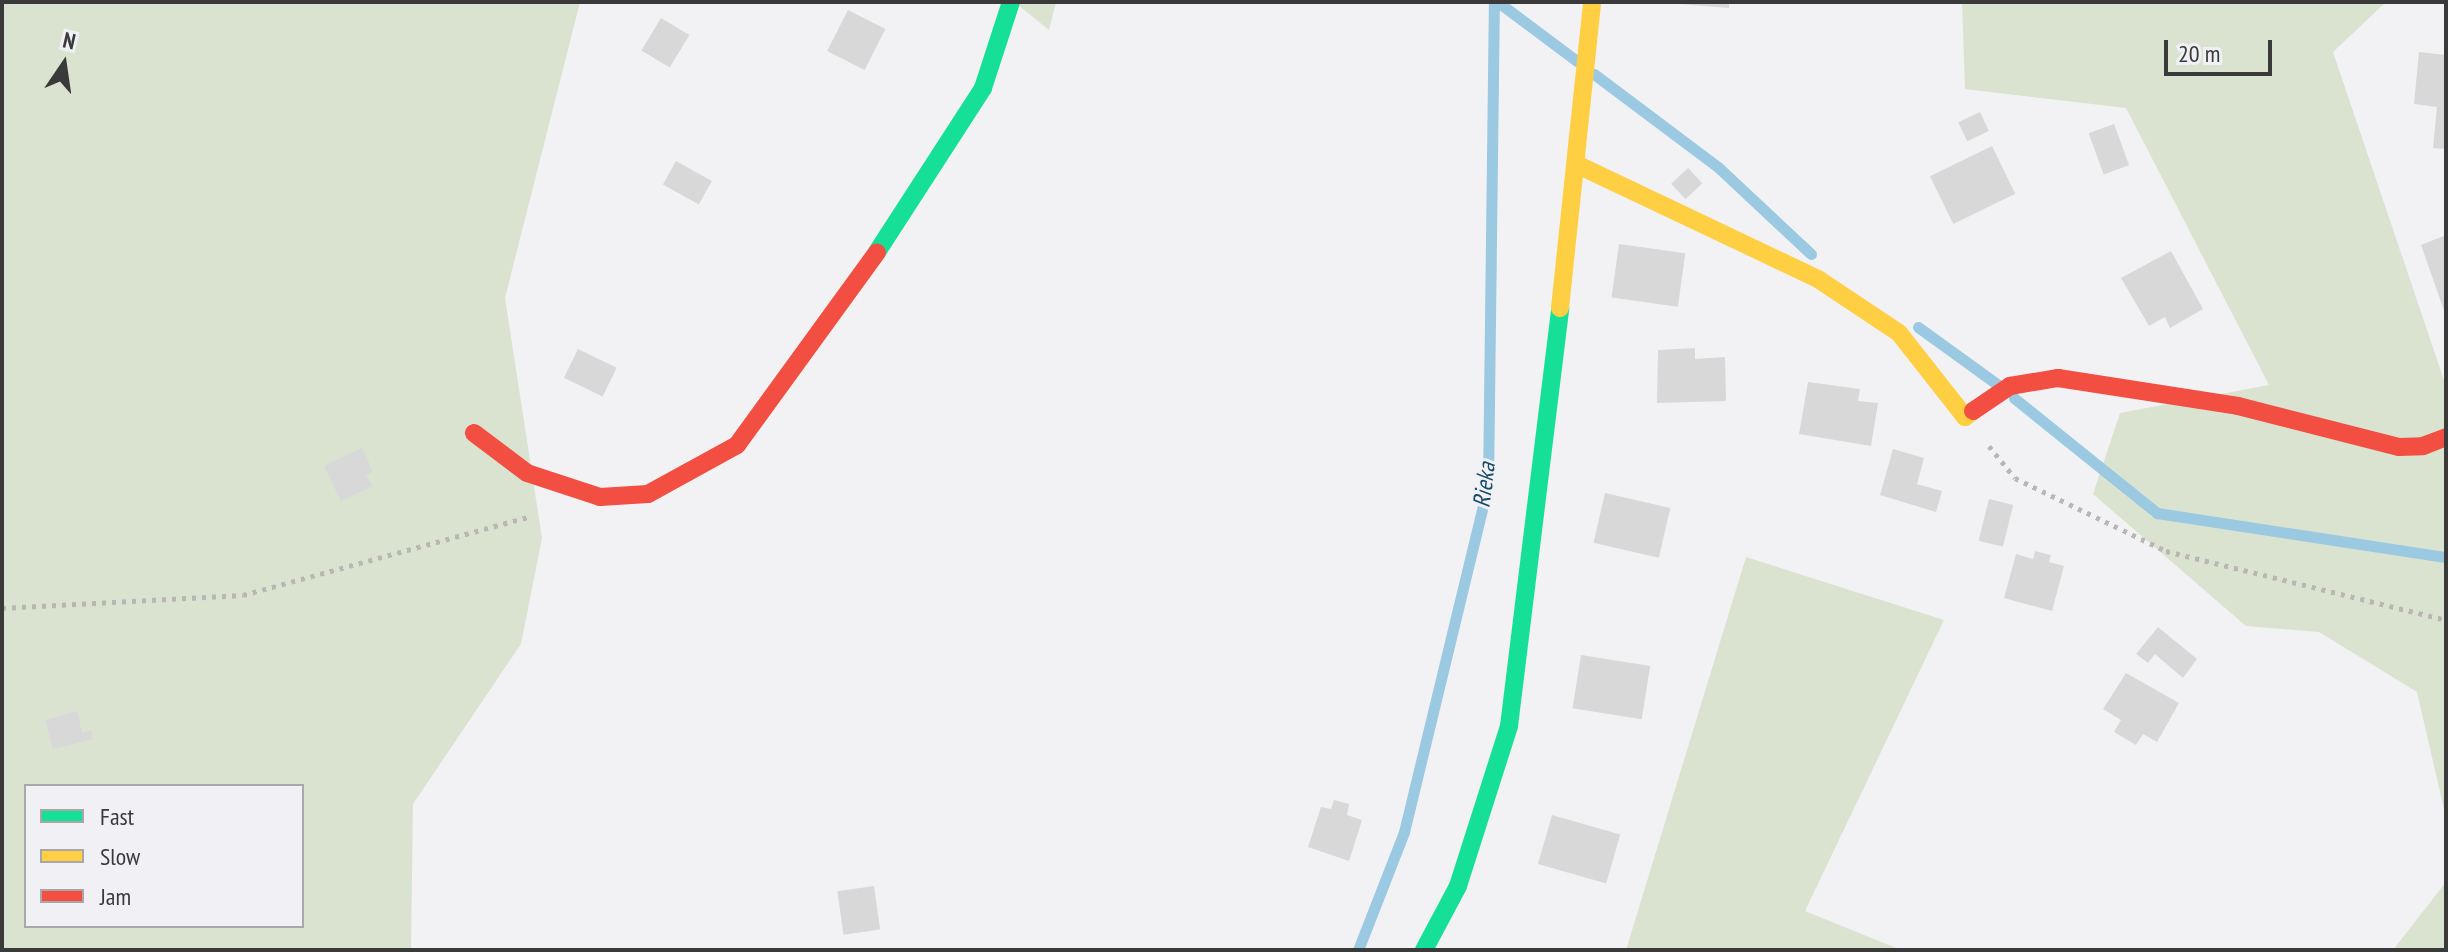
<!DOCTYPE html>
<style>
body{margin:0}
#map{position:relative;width:2448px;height:952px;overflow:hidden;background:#f2f2f4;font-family:"PT Sans Narrow",sans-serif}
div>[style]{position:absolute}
.green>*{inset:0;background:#d9e3d0}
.stream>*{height:11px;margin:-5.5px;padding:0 5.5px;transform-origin:5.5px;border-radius:5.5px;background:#9ac9e1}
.building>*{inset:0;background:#d8d8d9;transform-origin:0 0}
.path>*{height:5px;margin-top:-2.5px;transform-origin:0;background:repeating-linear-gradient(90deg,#b9b6b3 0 4px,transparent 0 10px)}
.fast>*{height:18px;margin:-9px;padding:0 9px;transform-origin:9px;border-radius:9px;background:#16e098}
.slow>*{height:18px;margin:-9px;padding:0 9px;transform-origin:9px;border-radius:9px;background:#ffcf43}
.jam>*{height:18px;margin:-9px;padding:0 9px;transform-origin:9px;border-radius:9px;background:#f24e42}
span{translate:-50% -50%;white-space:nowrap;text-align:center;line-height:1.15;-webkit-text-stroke:6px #f1f1f5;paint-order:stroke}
.water-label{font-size:24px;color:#174c64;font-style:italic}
.frame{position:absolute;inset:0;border:4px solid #3a3a3b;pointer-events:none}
.legend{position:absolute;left:24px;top:784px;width:280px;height:144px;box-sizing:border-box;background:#f1f1f5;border:2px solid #a8a8ab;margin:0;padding:10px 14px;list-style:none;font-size:24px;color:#3a3a3b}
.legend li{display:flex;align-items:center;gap:16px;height:40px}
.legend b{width:40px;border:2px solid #a8a8ab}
.north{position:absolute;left:24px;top:24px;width:80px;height:80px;-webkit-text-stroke:6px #f1f1f5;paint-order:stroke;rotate:13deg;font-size:22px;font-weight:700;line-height:32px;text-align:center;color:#3a3a3b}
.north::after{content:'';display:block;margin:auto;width:28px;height:36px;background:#3a3a3b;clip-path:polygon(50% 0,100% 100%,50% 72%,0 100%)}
.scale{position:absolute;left:2164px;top:40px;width:108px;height:36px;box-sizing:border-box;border:4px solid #3a3a3b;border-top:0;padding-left:10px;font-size:24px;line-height:28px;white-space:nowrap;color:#3a3a3b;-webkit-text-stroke:6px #f1f1f5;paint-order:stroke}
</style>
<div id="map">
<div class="green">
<div style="clip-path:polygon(evenodd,2px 2px,580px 2px,505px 298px,542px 538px,521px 644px,413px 804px,411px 950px,2px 950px,2px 2px,26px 786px,302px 786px,302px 926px,26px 926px,26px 786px)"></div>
<div style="clip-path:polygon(1014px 2px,1056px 2px,1049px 30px)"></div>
<div style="clip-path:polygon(1962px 2px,2386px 2px,2333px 52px,2446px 386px,2446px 818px,2417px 692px,2319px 632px,2246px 626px,2093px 494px,2120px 413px,2269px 385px,2126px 108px,1965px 89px)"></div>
<div style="clip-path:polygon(1746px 557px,1944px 620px,1805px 911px,1901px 950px,1626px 950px)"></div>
<div style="clip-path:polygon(2446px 882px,2446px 950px,2393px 950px)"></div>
</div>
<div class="stream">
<div style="left:1498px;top:2px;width:99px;rotate:36.8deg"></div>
<div style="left:1594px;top:74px;width:156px;rotate:36.9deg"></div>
<div style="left:1719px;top:168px;width:126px;rotate:43.1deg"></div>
<div style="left:1918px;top:327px;width:99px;rotate:35.9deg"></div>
<div style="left:2014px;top:398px;width:184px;rotate:38.8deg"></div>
<div style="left:2157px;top:513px;width:292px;rotate:8.7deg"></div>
<div style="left:1358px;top:950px;width:127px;rotate:-68.7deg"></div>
<div style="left:1404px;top:832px;width:357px;rotate:-76.4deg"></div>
<div style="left:1488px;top:485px;width:483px;rotate:-89.3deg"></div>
</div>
<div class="building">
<div style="clip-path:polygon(1680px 2px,1729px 2px,1729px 8px,1680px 4px)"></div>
<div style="left:848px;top:10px;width:42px;height:46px;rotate:27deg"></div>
<div style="left:661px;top:18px;width:33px;height:38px;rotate:31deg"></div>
<div style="clip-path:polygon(2419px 52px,2446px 55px,2446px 149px,2433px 148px,2437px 107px,2414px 104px)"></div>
<div style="left:1980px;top:112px;width:21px;height:24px;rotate:65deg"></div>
<div style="left:2114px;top:124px;width:44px;height:27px;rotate:70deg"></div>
<div style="left:1992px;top:146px;width:53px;height:69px;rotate:64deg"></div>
<div style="left:676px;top:161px;width:41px;height:27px;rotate:29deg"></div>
<div style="left:1688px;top:168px;width:21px;height:23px;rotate:47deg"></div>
<div style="clip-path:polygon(2446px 235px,2446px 316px,2421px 245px)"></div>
<div style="left:1619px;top:244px;width:67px;height:54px;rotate:8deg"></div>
<div style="clip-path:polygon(2171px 251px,2203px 309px,2170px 328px,2165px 317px,2149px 326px,2121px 278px)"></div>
<div style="clip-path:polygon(1695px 348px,1695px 359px,1725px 357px,1726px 401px,1657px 403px,1658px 350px)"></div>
<div style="left:578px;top:349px;width:43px;height:32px;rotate:26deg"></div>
<div style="clip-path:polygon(1808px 382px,1860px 389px,1858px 401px,1878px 403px,1871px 446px,1799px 434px)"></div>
<div style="clip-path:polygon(362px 448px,373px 472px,366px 475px,373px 486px,341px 501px,324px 466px)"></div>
<div style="clip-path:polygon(1893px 449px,1924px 458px,1917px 484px,1942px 491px,1936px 512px,1880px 495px)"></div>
<div style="left:1605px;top:493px;width:67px;height:51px;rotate:13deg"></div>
<div style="left:1989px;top:499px;width:25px;height:43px;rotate:14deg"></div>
<div style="clip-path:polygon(2035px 551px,2051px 555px,2049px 562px,2064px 566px,2052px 611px,2004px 598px,2016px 554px,2033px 559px)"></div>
<div style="clip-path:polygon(2158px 627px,2197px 659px,2183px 678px,2155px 654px,2148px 663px,2136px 654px)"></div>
<div style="left:1581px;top:655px;width:70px;height:54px;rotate:9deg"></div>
<div style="clip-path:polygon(2126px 673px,2179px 703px,2157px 742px,2143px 734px,2136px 745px,2114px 732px,2121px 720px,2103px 709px)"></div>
<div style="clip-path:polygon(77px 711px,82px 733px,91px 730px,93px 739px,53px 749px,45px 720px)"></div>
<div style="clip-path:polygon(1334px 800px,1349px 804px,1347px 815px,1362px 820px,1349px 861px,1308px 847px,1321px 807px,1331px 809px)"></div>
<div style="left:1552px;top:815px;width:71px;height:51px;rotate:16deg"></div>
<div style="left:874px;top:886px;width:44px;height:37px;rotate:82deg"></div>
</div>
<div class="path">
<div style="left:1989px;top:446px;width:41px;rotate:50.9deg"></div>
<div style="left:2015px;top:478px;width:168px;rotate:25.8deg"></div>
<div style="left:2166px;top:551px;width:288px;rotate:13.8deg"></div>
<div style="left:2px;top:608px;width:241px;rotate:-3.1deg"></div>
<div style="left:243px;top:595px;width:296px;rotate:-15.3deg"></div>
</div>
<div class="fast">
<div style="left:877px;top:252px;width:195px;rotate:-57.1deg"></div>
<div style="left:983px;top:88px;width:90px;rotate:-72deg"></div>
<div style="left:1424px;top:950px;width:72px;rotate:-62deg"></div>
<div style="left:1458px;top:886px;width:168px;rotate:-72.3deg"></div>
<div style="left:1509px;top:726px;width:421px;rotate:-83deg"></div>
</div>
<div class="slow">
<div style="left:1578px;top:165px;width:266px;rotate:25.4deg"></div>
<div style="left:1818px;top:279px;width:97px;rotate:33.7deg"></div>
<div style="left:1899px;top:333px;width:107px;rotate:51.8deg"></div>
<div style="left:1965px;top:417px;width:10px;rotate:-37deg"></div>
<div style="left:1560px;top:308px;width:308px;rotate:-84deg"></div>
</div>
<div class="jam">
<div style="left:1973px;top:411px;width:45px;rotate:-34deg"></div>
<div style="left:2010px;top:386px;width:49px;rotate:-9.5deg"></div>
<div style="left:2058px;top:378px;width:182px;rotate:8.8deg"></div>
<div style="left:2238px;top:406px;width:166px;rotate:14.3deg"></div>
<div style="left:2399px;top:447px;width:24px;rotate:-2deg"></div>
<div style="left:2423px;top:446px;width:25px;rotate:-21deg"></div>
<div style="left:474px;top:433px;width:66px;rotate:37deg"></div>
<div style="left:527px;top:473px;width:77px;rotate:18.2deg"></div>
<div style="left:600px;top:497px;width:48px;rotate:-3.6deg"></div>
<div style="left:648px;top:494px;width:102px;rotate:-28.8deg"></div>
<div style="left:737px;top:445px;width:238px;rotate:-54deg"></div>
</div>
<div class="water-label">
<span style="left:1484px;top:485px;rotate:-83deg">Rieka</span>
</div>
<div class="frame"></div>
<ul class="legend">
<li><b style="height:10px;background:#16e098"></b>Fast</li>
<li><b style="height:10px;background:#ffcf43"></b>Slow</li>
<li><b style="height:10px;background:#f24e42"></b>Jam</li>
</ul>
<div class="north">N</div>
<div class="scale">20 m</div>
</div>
